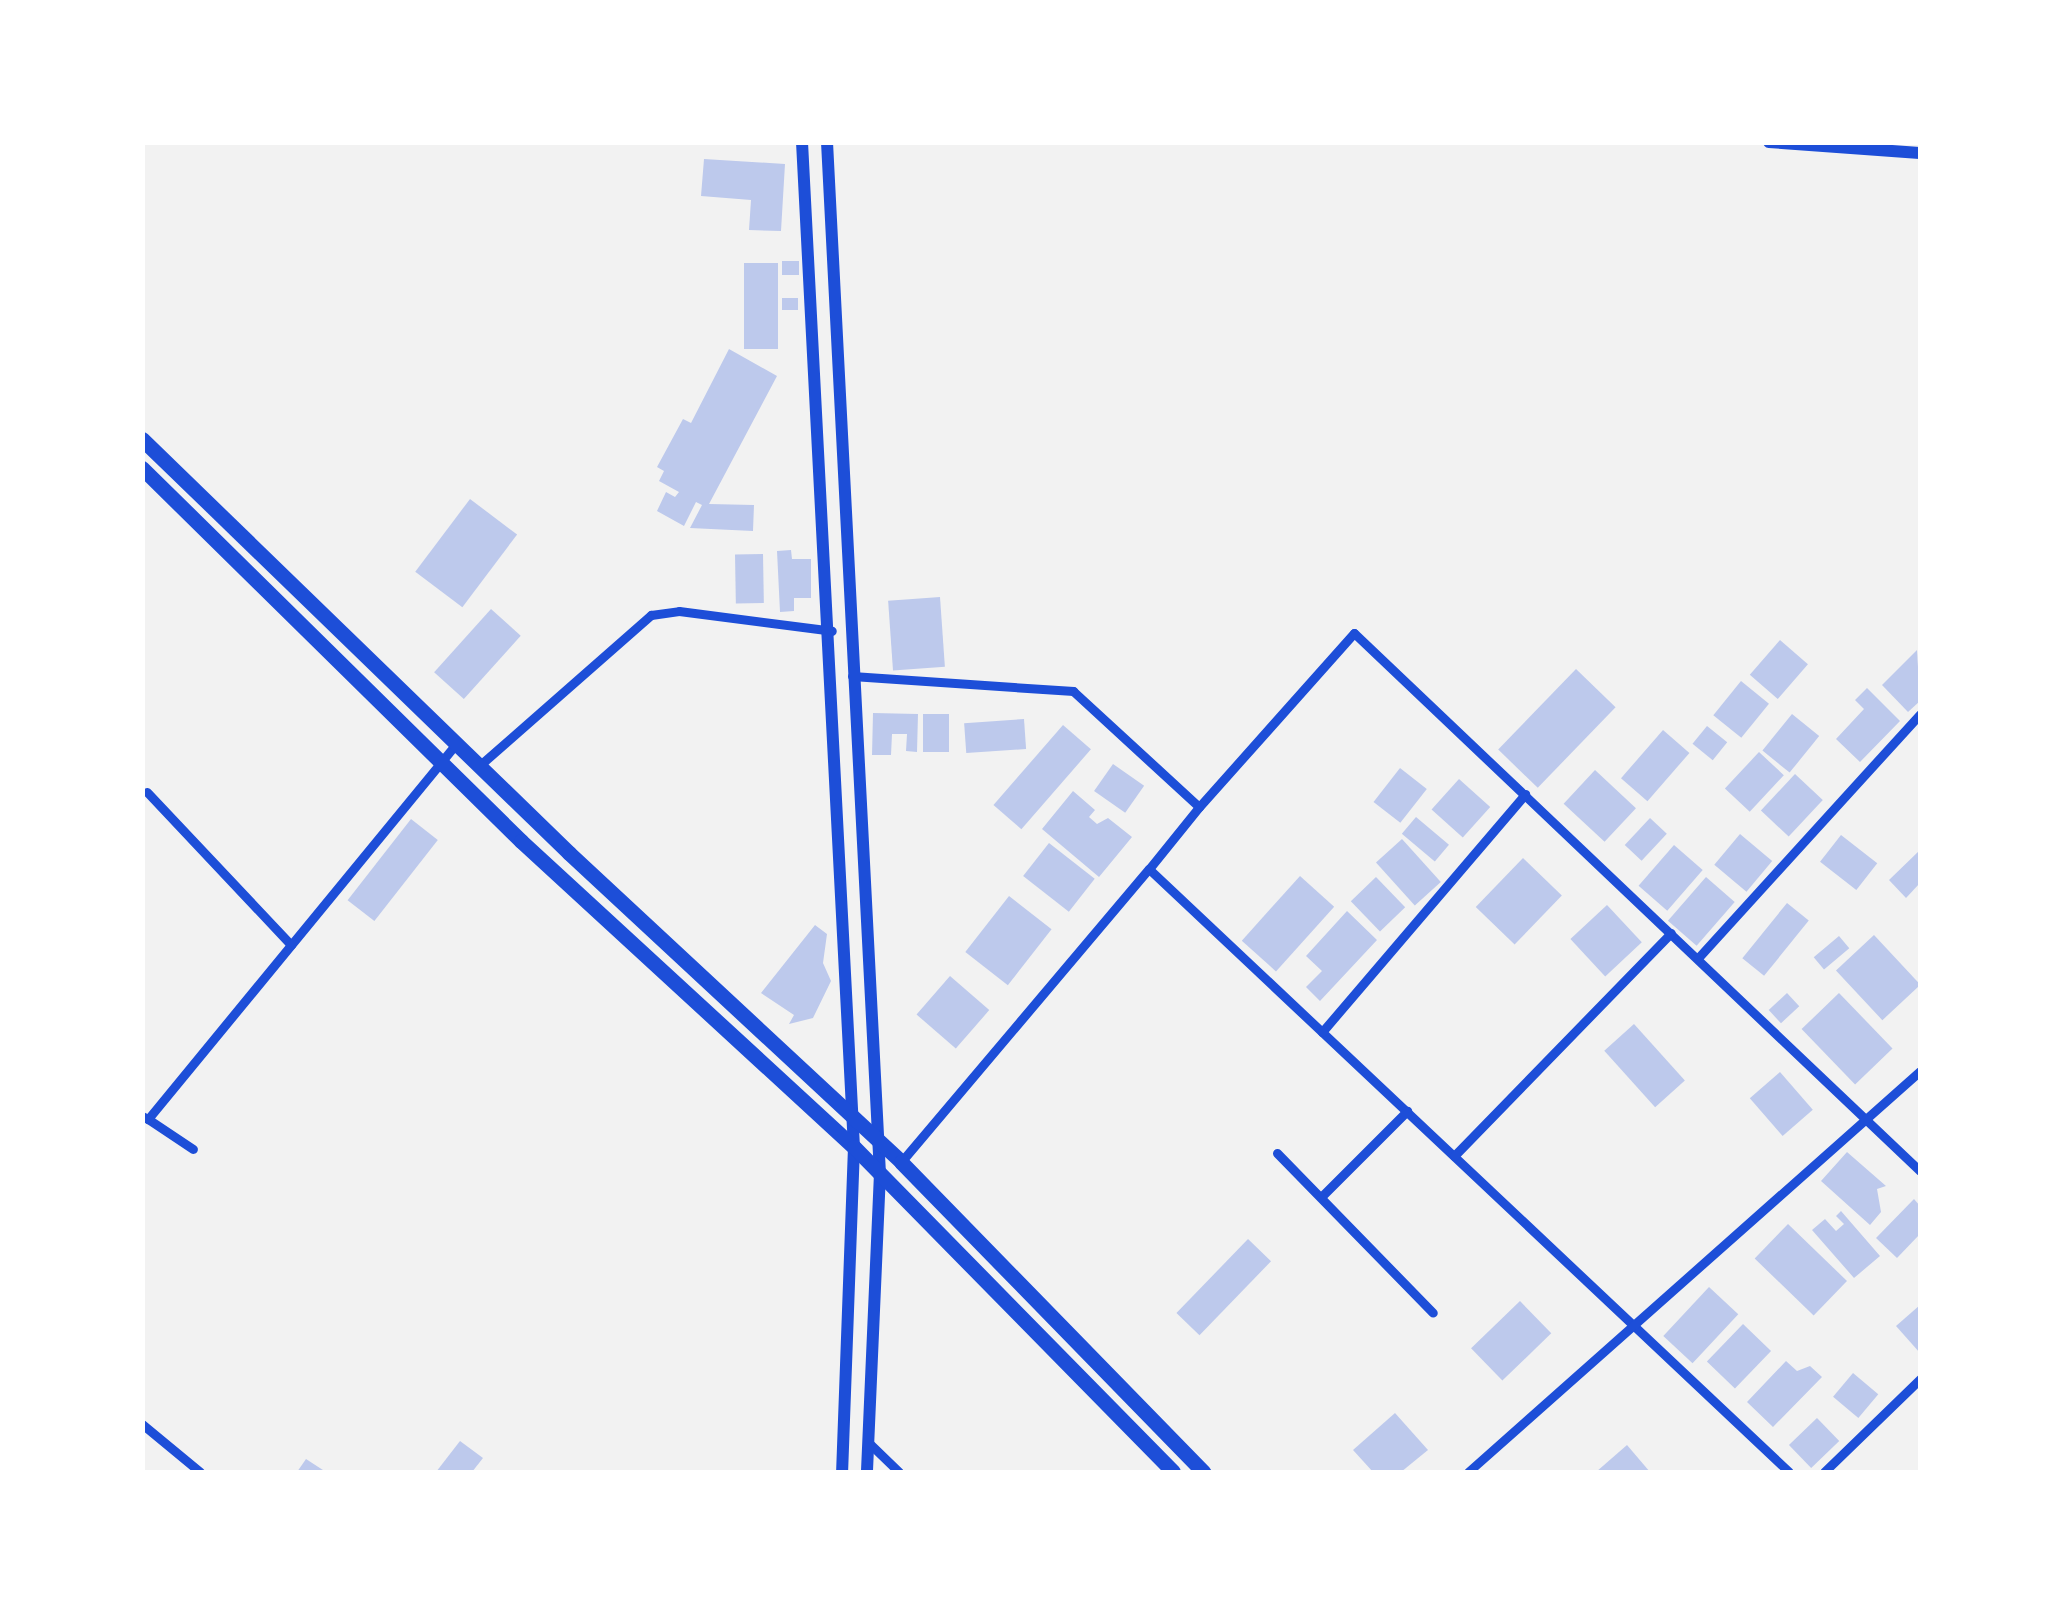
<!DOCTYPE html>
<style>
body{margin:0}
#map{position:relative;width:2063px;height:1615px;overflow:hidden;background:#f2f2f2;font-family:"Golos Text",sans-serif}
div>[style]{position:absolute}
.building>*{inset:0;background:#bdc9ec;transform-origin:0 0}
.minor>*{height:9px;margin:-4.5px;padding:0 4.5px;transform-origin:4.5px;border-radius:4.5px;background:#1d4ed8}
.secondary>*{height:12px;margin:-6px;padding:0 6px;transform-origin:6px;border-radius:6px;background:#1d4ed8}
.primary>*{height:15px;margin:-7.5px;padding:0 7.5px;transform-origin:7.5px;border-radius:7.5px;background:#1d4ed8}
span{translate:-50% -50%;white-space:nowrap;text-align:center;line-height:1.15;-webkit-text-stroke:10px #fff;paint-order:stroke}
.frame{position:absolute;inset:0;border:145px solid #fff;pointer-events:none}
</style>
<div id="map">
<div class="building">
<div style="clip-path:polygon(704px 159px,785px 164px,781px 231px,749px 230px,751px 200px,701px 196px)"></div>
<div style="left:799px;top:261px;width:14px;height:17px;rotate:90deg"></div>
<div style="left:744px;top:263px;width:34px;height:86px"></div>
<div style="left:782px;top:298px;width:16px;height:12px"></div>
<div style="clip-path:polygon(729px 349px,777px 376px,709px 504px,754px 505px,753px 531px,690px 528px,702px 505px,696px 502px,684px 526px,657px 511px,666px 492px,675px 497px,679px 492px,659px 481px,664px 471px,657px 467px,683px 419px,691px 423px)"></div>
<div style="left:470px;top:499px;width:59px;height:91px;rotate:37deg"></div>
<div style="clip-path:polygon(791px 550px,792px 559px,811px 559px,811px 598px,794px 598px,794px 611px,780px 612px,777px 551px)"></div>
<div style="left:763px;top:554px;width:49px;height:28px;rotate:89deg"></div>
<div style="left:940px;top:597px;width:70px;height:52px;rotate:86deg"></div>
<div style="left:491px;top:609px;width:40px;height:85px;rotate:42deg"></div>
<div style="left:1780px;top:640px;width:37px;height:46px;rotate:41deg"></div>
<div style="clip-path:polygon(1917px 650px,1920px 701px,1908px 712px,1882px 685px)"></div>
<div style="left:1576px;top:669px;width:55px;height:112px;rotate:44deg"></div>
<div style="left:1741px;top:681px;width:36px;height:44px;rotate:39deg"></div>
<div style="clip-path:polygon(1867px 688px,1900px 721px,1860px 762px,1836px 739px,1864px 709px,1855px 700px)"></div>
<div style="clip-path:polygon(873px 713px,918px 714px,917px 752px,906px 751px,907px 734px,892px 734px,891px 755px,872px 755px)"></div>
<div style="left:923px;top:714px;width:26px;height:38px"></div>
<div style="left:1792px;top:714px;width:35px;height:47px;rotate:39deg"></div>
<div style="left:1024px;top:719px;width:30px;height:60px;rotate:86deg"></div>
<div style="left:1063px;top:725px;width:37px;height:106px;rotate:41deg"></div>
<div style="left:1707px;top:726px;width:26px;height:23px;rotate:39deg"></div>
<div style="left:1663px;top:730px;width:35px;height:64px;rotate:41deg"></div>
<div style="left:1759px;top:752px;width:34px;height:50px;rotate:43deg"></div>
<div style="left:1113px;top:764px;width:38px;height:33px;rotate:35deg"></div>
<div style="left:1400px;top:768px;width:34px;height:43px;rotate:38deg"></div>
<div style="left:1595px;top:770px;width:56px;height:46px;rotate:43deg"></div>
<div style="left:1795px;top:774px;width:38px;height:50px;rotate:43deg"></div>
<div style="left:1459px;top:779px;width:42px;height:41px;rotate:42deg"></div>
<div style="clip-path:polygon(1073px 791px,1095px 810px,1089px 817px,1097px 824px,1108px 818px,1132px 837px,1099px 877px,1042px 829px)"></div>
<div style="left:1416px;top:817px;width:43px;height:22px;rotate:40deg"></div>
<div style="left:1650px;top:818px;width:23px;height:37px;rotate:43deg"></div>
<div style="left:411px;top:819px;width:34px;height:103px;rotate:38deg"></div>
<div style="left:1740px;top:834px;width:42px;height:40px;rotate:40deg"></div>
<div style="left:1841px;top:835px;width:46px;height:34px;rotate:38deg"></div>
<div style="left:1402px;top:839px;width:58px;height:35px;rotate:48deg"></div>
<div style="left:1049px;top:843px;width:58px;height:42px;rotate:38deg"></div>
<div style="left:1674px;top:845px;width:38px;height:54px;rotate:41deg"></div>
<div style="clip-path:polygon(1920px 850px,1920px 883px,1906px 898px,1889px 880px)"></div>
<div style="left:1523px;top:858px;width:54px;height:68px;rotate:44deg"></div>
<div style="left:1300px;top:876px;width:46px;height:87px;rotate:42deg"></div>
<div style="left:1376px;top:877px;width:42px;height:35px;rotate:46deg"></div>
<div style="left:1706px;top:877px;width:38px;height:58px;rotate:41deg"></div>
<div style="left:1009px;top:896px;width:54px;height:71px;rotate:38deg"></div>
<div style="left:1787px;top:903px;width:28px;height:71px;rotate:39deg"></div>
<div style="left:1607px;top:905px;width:51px;height:50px;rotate:47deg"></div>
<div style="clip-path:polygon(1347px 911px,1377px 940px,1320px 1001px,1306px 987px,1322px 971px,1306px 956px)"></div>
<div style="clip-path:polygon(815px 925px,827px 934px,823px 963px,831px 981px,813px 1018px,789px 1024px,794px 1015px,761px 993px)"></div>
<div style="left:1874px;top:935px;width:68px;height:52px;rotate:47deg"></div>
<div style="left:1839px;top:936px;width:16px;height:33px;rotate:50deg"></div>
<div style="left:950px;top:976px;width:52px;height:51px;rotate:41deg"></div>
<div style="left:1787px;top:993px;width:18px;height:25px;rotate:47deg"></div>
<div style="left:1839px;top:993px;width:77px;height:52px;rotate:46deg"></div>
<div style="left:1634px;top:1024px;width:76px;height:40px;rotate:48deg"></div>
<div style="left:1780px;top:1072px;width:50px;height:40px;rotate:49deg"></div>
<div style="clip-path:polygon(1847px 1152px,1886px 1186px,1877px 1189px,1881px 1212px,1870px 1225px,1821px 1181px)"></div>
<div style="clip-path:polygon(1914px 1199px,1920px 1206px,1920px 1234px,1897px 1258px,1876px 1238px)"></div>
<div style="clip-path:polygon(1841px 1211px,1880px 1256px,1854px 1278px,1812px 1230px,1825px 1219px,1836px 1231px,1844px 1224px,1836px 1216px)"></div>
<div style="left:1788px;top:1224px;width:82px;height:48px;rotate:44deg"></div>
<div style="left:1248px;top:1239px;width:32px;height:103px;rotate:44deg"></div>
<div style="left:1709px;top:1287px;width:40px;height:67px;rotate:43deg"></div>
<div style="left:1520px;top:1301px;width:45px;height:68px;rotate:46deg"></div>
<div style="clip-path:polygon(1920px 1305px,1920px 1353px,1896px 1326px)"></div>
<div style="left:1743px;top:1324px;width:39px;height:52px;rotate:44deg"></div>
<div style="clip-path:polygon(1786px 1361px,1797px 1371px,1810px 1366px,1822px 1377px,1773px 1427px,1747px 1402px)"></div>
<div style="left:1853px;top:1373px;width:33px;height:31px;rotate:40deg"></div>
<div style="clip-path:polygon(1395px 1413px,1428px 1450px,1401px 1472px,1373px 1472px,1353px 1450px)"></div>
<div style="left:1817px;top:1418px;width:32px;height:39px;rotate:46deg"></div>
<div style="clip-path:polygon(460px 1441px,483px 1458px,472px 1472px,436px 1472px)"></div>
<div style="clip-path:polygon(1627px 1445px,1650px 1472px,1596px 1472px)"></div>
<div style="clip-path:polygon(306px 1459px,326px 1472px,297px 1472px)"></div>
</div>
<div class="minor">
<div style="left:852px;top:676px;width:222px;rotate:3.9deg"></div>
<div style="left:1073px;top:691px;width:171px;rotate:42.6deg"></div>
<div style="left:1199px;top:807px;width:80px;rotate:128.9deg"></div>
<div style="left:1149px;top:869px;width:879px;rotate:43.29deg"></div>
<div style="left:479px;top:766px;width:229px;rotate:-41.3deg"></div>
<div style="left:651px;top:615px;width:28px;rotate:-8deg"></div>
<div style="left:679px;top:611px;width:154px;rotate:7.4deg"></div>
<div style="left:147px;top:792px;width:210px;rotate:46.7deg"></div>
<div style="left:1199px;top:807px;width:233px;rotate:-48.3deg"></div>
<div style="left:1354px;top:633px;width:781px;rotate:43.55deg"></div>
<div style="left:1698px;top:958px;width:330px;rotate:-47.7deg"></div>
<div style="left:1322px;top:1032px;width:313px;rotate:-49.5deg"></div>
<div style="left:142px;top:1116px;width:7px;rotate:27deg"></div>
<div style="left:148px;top:1119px;width:485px;rotate:-50.6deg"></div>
<div style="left:148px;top:1119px;width:54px;rotate:33.7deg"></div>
<div style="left:1277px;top:1153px;width:223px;rotate:45.7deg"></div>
<div style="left:1454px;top:1156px;width:311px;rotate:-45.8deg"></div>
<div style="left:901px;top:1162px;width:384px;rotate:-49.8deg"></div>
<div style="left:1321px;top:1197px;width:122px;rotate:-45deg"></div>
<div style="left:142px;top:1424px;width:75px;rotate:39.6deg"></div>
<div style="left:869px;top:1443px;width:42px;rotate:44deg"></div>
<div style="left:1468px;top:1472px;width:604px;rotate:-41.58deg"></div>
<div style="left:1824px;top:1472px;width:134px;rotate:-44.1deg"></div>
</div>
<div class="secondary">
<div style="left:802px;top:142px;width:1006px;rotate:87.04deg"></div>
<div style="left:854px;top:1147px;width:325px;rotate:92.1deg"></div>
<div style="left:827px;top:142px;width:1032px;rotate:87.06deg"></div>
<div style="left:880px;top:1173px;width:299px;rotate:92.5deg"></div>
<div style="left:1769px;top:142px;width:151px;rotate:4.2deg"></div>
</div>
<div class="primary">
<div style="left:142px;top:439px;width:595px;rotate:44.11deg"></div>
<div style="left:569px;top:853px;width:454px;rotate:42.9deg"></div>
<div style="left:901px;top:1162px;width:433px;rotate:45.7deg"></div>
<div style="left:142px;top:468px;width:532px;rotate:44.54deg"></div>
<div style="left:521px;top:841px;width:452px;rotate:42.6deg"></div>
<div style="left:854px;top:1147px;width:455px;rotate:45.5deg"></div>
</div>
<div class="frame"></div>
</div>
